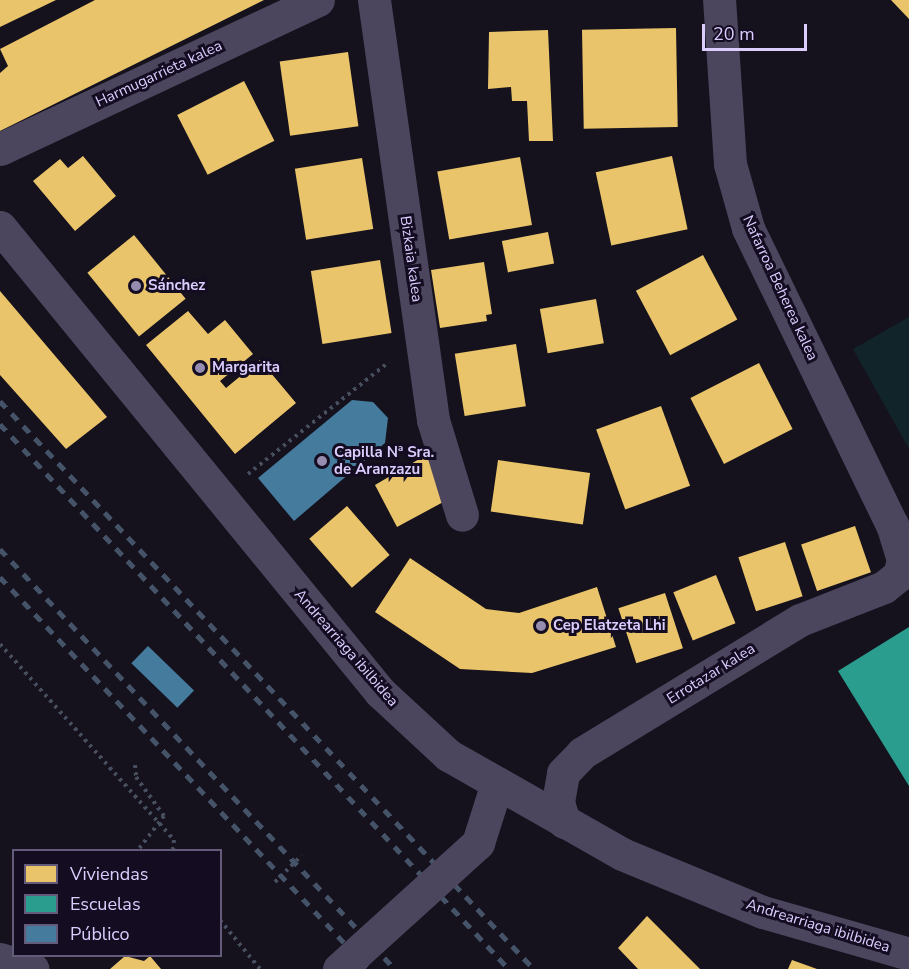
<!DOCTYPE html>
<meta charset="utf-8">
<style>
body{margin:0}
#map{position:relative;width:909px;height:969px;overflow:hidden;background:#15121d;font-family:"Nunito Sans",sans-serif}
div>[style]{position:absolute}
.green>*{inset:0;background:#112429}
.homes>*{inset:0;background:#e9c46a;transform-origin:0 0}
.schools>*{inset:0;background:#2a9d8f}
.public>*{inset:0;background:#457b9d;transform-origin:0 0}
.path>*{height:4px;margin-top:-2px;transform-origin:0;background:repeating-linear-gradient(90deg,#474f5e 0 3px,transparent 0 7.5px)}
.minor>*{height:33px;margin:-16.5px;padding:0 16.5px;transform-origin:16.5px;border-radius:16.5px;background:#4b465e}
.tertiary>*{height:33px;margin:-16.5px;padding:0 16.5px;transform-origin:16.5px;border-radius:16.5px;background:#4b465e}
.rail>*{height:4.5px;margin-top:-2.25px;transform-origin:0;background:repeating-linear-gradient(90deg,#455368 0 9px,transparent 0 17px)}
.minor-bridge>*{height:33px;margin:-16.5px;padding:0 16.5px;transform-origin:16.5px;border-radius:16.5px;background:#4b465e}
.dots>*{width:16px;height:16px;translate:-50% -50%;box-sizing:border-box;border:3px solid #140d21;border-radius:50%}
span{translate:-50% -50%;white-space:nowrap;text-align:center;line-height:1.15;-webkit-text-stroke:6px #140d21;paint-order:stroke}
.street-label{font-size:15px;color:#dccdff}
.poi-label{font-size:15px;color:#dccdff;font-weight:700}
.left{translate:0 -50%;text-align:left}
.legend{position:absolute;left:12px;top:849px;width:210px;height:108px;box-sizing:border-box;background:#140d21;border:2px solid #645a7a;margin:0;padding:8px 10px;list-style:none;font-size:18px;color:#dccdff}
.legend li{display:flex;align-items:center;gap:12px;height:30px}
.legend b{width:30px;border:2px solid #645a7a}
.scale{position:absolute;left:702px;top:24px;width:105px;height:27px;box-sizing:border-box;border:3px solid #dccdff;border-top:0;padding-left:8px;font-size:18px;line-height:21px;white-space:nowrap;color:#dccdff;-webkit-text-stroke:4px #140d21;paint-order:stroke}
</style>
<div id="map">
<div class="green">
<div style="clip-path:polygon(909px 317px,909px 449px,853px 349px)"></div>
</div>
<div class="homes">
<div style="clip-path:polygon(0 0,56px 0,0 27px)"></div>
<div style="clip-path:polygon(95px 0,264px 0,0 131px,0 73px,8px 66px,0 49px)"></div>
<div style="clip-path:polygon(891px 0,909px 0,909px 19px)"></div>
<div style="left:676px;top:28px;width:99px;height:94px;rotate:89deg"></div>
<div style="clip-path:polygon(548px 30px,553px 141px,529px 141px,527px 101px,512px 101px,511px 87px,488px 89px,489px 32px)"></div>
<div style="left:348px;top:52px;width:75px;height:69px;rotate:82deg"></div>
<div style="left:244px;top:81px;width:67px;height:75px;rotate:63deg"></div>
<div style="clip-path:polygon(83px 156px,116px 196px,75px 231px,33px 181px,60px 159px,68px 168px)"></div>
<div style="left:672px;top:156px;width:75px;height:78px;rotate:78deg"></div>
<div style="left:520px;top:157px;width:69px;height:84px;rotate:80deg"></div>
<div style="left:362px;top:158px;width:72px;height:68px;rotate:81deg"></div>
<div style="left:548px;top:232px;width:32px;height:47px;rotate:79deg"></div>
<div style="left:134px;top:235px;width:82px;height:60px;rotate:51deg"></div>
<div style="left:703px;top:255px;width:73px;height:76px;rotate:62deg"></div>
<div style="left:380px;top:260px;width:74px;height:70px;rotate:81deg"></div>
<div style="clip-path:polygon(484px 262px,492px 314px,486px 315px,487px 321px,440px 328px,431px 270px)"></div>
<div style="clip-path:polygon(0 291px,107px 417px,66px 449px,0 375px)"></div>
<div style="left:596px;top:299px;width:45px;height:57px;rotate:80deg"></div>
<div style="clip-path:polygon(188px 311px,208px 334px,225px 320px,253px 354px,220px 381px,226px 388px,260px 360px,296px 403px,235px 454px,146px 345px)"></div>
<div style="left:516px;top:344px;width:63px;height:62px;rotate:81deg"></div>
<div style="left:759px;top:363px;width:74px;height:77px;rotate:63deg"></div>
<div style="left:661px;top:406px;width:85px;height:69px;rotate:70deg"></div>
<div style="clip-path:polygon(438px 448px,447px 500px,397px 527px,375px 485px)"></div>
<div style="left:498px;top:460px;width:93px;height:52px;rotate:8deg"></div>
<div style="left:347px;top:506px;width:65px;height:50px;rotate:49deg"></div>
<div style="left:855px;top:526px;width:49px;height:57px;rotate:71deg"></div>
<div style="left:785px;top:542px;width:57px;height:49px;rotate:72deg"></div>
<div style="clip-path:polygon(410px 558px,486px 609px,519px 613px,597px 587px,616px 647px,532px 673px,460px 669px,375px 612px)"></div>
<div style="left:716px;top:575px;width:52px;height:46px;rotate:68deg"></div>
<div style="left:665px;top:593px;width:58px;height:49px;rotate:72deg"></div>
<div style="clip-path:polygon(647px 916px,700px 969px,638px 969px,618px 948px)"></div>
<div style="clip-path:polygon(125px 956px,144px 961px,150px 956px,161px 969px,110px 969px)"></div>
<div style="clip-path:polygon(792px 960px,817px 969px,788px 969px)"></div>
</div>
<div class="schools">
<div style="clip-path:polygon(909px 627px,909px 786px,838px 671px)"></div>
</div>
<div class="public">
<div style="clip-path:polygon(352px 400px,373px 402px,388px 418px,385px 443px,294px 521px,258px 478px)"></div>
<div style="left:148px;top:646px;width:64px;height:24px;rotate:44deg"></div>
</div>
<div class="path">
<div style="left:248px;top:474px;width:180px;rotate:-38.5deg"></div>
<div style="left:0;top:644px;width:262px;rotate:48.4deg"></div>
<div style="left:174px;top:840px;width:10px;rotate:96deg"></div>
<div style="left:135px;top:765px;width:12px;rotate:85deg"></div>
<div style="left:136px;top:777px;width:48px;rotate:54.3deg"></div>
<div style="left:164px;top:816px;width:43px;rotate:127.4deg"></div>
<div style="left:275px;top:882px;width:38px;rotate:-45deg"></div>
<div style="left:220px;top:920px;width:63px;rotate:50.8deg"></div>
</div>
<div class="minor">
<div style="left:374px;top:0;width:424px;rotate:82deg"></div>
<div style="left:433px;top:420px;width:99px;rotate:73deg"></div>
<div style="left:0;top:149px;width:351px;rotate:-25.1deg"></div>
<div style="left:564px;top:822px;width:21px;rotate:-107deg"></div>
<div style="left:558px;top:802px;width:29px;rotate:-80deg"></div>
<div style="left:563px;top:773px;width:28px;rotate:-46deg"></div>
<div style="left:582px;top:753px;width:255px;rotate:-31.4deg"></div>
<div style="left:800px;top:620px;width:90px;rotate:-21.4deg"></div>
<div style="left:884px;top:587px;width:19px;rotate:-39deg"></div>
<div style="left:899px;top:575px;width:16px;rotate:-75deg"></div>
<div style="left:903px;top:560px;width:37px;rotate:-107deg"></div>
<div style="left:892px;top:525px;width:330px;rotate:-115.9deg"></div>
<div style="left:748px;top:228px;width:66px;rotate:-105.7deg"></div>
<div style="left:730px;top:164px;width:164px;rotate:-93.8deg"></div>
<div style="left:478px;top:843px;width:63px;rotate:-72.4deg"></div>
<div style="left:0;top:959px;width:34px;rotate:17deg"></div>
</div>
<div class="tertiary">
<div style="left:0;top:227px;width:601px;rotate:50.74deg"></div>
<div style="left:380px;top:692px;width:93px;rotate:42.8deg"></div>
<div style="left:448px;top:755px;width:200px;rotate:29.6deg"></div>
<div style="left:622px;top:854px;width:152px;rotate:22.4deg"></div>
<div style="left:763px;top:912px;width:152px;rotate:16deg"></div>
</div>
<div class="rail">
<div style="left:0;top:401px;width:780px;rotate:46.77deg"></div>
<div style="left:0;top:424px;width:746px;rotate:46.96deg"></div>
<div style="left:0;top:549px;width:577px;rotate:46.76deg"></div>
<div style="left:0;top:577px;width:538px;rotate:46.73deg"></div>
</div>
<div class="minor-bridge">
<div style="left:339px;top:969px;width:188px;rotate:-42.2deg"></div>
</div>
<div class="dots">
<div style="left:136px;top:286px;background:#968cb0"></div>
<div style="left:200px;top:368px;background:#968cb0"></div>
<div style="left:322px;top:461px;background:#968cb0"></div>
<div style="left:541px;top:626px;background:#968cb0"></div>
</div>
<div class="street-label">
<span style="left:159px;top:74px;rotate:-25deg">Harmugarrieta kalea</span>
<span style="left:411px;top:259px;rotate:82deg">Bizkaia kalea</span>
<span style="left:780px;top:288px;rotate:65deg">Nafarroa Beherea kalea</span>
<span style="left:346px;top:648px;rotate:49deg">Andrearriaga ibilbidea</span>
<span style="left:711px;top:674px;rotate:-32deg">Errotazar kalea</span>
<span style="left:818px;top:926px;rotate:17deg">Andrearriaga ibilbidea</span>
</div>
<div class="poi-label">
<span class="left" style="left:148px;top:286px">Sánchez</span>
<span class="left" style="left:212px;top:368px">Margarita</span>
<span class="left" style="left:334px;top:461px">Capilla Nª Sra.<br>de Aranzazu</span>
<span class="left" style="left:553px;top:626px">Cep Elatzeta Lhi</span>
</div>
<ul class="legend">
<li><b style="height:16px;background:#e9c46a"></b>Viviendas</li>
<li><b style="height:16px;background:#2a9d8f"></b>Escuelas</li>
<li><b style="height:16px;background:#457b9d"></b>Público</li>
</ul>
<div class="scale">20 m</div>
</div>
